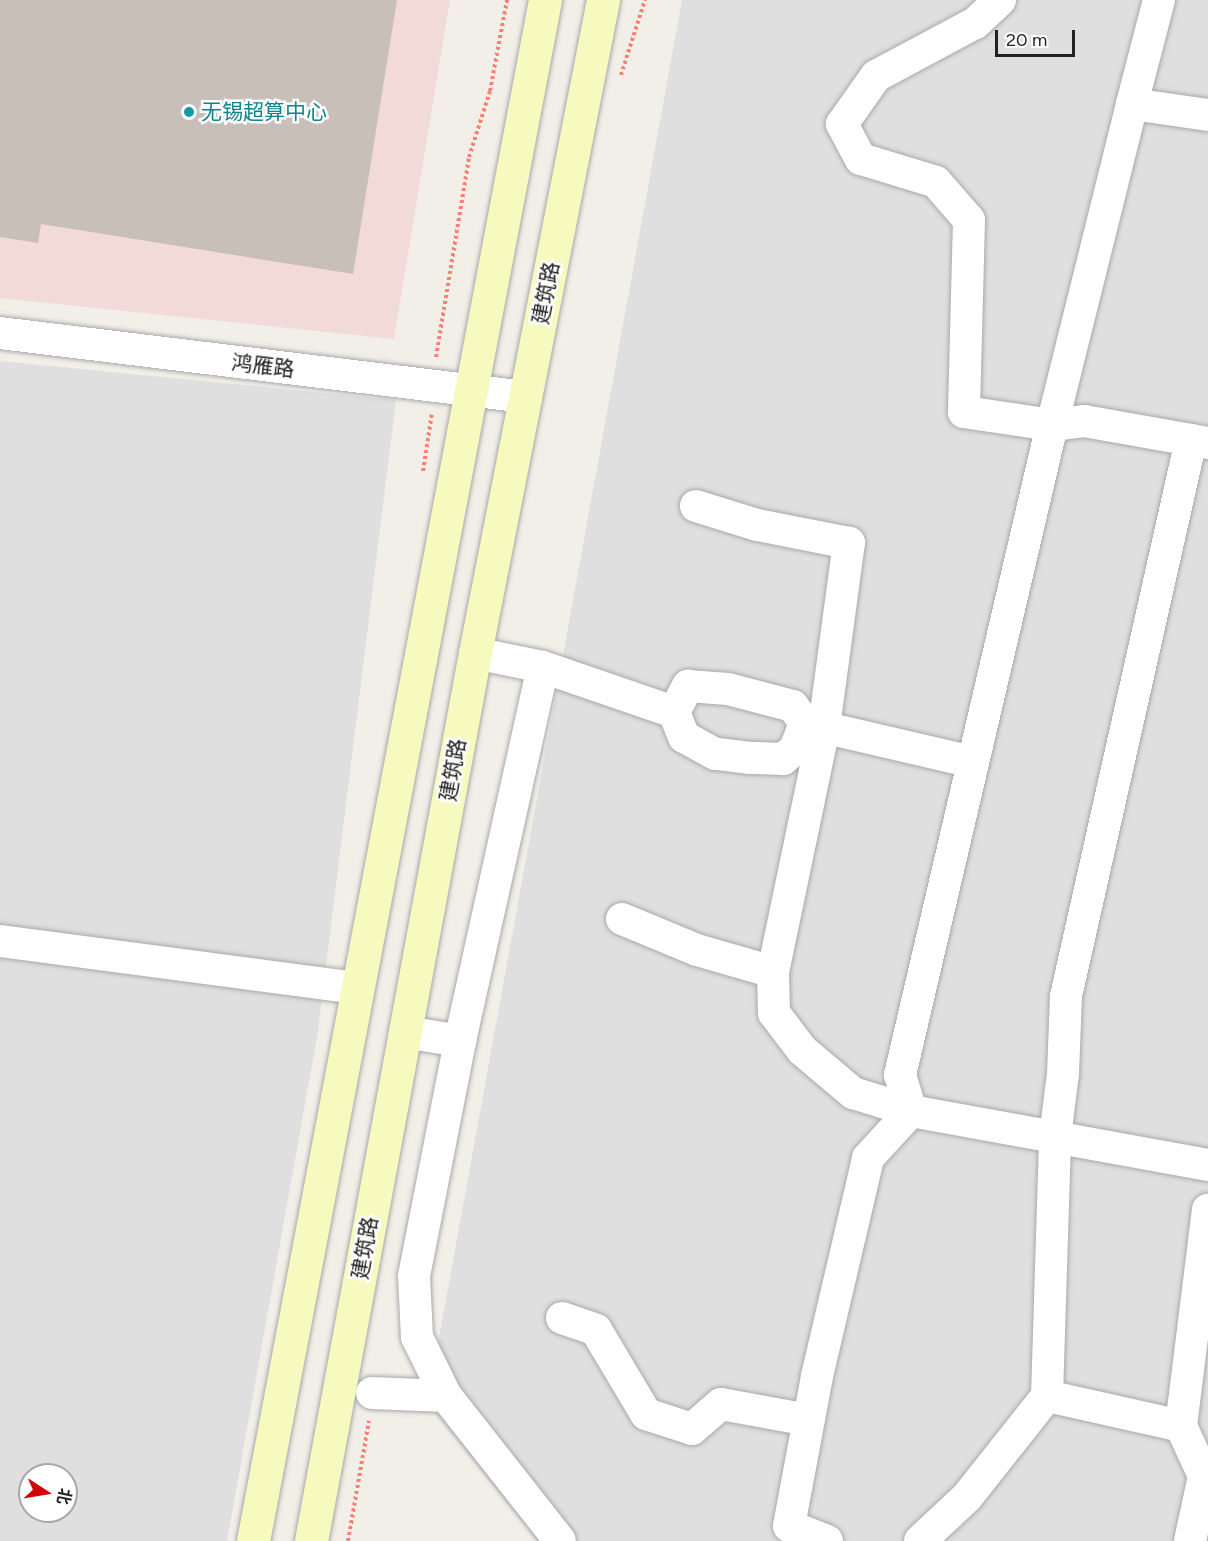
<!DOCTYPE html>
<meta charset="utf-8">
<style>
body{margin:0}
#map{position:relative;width:1208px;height:1541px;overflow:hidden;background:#f2efe9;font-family:Figtree,"Noto Sans SC",sans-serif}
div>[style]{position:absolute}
.residential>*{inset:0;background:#e0dfdf}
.commercial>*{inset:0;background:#f2dad9}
.building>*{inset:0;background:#c7bfb8}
.path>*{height:4px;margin-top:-2px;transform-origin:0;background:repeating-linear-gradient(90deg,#fa8072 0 3px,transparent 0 6px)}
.roads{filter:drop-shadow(0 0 2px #a9a9a9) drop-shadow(0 0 2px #a9a9a9)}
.street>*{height:32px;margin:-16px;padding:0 16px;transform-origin:16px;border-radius:16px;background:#fff}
.secondary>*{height:33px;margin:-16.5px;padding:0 16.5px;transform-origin:16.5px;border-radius:16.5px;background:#f7fabf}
.dots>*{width:16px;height:16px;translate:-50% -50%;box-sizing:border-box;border:3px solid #fff;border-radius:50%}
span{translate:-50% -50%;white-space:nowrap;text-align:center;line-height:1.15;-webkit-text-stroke:5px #fff;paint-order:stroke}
.culture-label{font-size:21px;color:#0d838f}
.left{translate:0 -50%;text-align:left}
.street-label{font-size:21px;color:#222}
.north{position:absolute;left:18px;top:1463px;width:60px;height:60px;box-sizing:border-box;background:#fff;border:2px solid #a7a7a7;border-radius:50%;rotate:102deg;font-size:16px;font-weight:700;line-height:24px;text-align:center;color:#222}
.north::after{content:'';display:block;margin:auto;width:21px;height:27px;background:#d40000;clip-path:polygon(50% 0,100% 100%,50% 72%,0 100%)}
.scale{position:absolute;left:995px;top:30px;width:80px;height:27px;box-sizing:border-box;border:3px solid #222;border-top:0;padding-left:8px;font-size:18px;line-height:21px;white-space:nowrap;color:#222;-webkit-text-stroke:4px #fff;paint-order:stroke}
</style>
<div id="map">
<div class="residential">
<div style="clip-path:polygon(682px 0,1208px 0,1208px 1541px,537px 1541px,427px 1404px)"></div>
<div style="clip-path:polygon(evenodd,0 361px,396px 400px,318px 1031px,227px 1541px,0 1541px,0 361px,30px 1475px,66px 1475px,66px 1511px,30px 1511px,30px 1475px)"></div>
</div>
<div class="commercial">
<div style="clip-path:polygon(0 0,450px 0,394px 339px,0 298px)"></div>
</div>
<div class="building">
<div style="clip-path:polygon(0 0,397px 0,353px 274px,41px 224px,38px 243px,0 237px)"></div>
</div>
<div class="path">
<div style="left:621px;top:75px;width:79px;rotate:-72.3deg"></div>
<div style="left:436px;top:357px;width:203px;rotate:-80.6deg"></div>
<div style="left:469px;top:157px;width:69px;rotate:-72.3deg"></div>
<div style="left:490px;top:91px;width:93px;rotate:-79.4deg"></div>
<div style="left:423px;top:471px;width:59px;rotate:-81.2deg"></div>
<div style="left:348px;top:1541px;width:122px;rotate:-80.1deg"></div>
</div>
<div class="roads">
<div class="street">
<div style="left:1000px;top:0;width:34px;rotate:137deg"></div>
<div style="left:975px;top:23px;width:112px;rotate:151.8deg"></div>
<div style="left:876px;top:76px;width:59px;rotate:125.3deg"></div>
<div style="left:842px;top:124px;width:40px;rotate:62deg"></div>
<div style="left:861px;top:159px;width:78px;rotate:17deg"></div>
<div style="left:936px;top:182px;width:50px;rotate:49deg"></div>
<div style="left:969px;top:220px;width:192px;rotate:91.5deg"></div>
<div style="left:964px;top:412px;width:89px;rotate:8.4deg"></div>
<div style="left:1052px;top:425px;width:331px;rotate:-76deg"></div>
<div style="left:1159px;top:0;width:107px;rotate:104.6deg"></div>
<div style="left:1132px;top:104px;width:77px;rotate:8.2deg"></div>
<div style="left:0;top:333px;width:530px;rotate:6.94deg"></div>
<div style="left:543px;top:667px;width:139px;rotate:19deg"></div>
<div style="left:805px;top:723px;width:28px;rotate:111deg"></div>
<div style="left:795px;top:749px;width:16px;rotate:140deg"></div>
<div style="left:783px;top:759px;width:33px;rotate:-178deg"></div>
<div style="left:750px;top:758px;width:35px;rotate:-173deg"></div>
<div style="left:715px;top:754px;width:35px;rotate:-151deg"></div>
<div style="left:684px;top:737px;width:27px;rotate:-112deg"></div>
<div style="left:674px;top:712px;width:30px;rotate:-62deg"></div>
<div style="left:688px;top:686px;width:40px;rotate:4.3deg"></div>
<div style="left:728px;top:689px;width:67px;rotate:14.7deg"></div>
<div style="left:793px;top:706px;width:21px;rotate:55deg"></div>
<div style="left:805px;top:723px;width:172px;rotate:13.1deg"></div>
<div style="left:622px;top:919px;width:81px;rotate:22.5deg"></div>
<div style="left:697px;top:950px;width:79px;rotate:16.1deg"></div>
<div style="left:773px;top:972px;width:250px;rotate:-78.2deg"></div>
<div style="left:824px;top:727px;width:186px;rotate:-82.3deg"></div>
<div style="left:849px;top:543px;width:94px;rotate:-168.9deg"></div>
<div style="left:757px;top:525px;width:64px;rotate:-162.7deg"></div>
<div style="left:0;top:941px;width:358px;rotate:7.5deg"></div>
<div style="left:773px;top:972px;width:41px;rotate:88.6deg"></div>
<div style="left:774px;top:1013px;width:46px;rotate:52.9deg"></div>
<div style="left:802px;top:1050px;width:67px;rotate:40.1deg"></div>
<div style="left:853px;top:1093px;width:61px;rotate:17.2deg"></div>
<div style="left:911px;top:1111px;width:302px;rotate:10.3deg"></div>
<div style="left:405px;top:1032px;width:56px;rotate:9.3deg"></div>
<div style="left:911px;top:1111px;width:38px;rotate:-107deg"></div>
<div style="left:900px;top:1075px;width:668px;rotate:-76.84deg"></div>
<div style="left:1052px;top:425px;width:32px;rotate:-7deg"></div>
<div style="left:1084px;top:421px;width:126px;rotate:10.1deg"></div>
<div style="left:562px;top:1318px;width:36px;rotate:19deg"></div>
<div style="left:596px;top:1330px;width:98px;rotate:59.2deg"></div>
<div style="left:646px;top:1414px;width:48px;rotate:18.1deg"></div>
<div style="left:692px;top:1429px;width:38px;rotate:-41deg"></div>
<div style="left:721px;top:1404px;width:89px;rotate:10.3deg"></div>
<div style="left:372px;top:1393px;width:74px;rotate:2.3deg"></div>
<div style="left:446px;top:1396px;width:184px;rotate:51.8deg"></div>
<div style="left:446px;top:1396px;width:66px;rotate:-116.2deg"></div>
<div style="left:417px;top:1337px;width:61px;rotate:-92.8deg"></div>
<div style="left:414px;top:1276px;width:239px;rotate:-78.9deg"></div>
<div style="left:460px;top:1041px;width:383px;rotate:-77.5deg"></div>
<div style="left:543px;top:667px;width:69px;rotate:-168.4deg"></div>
<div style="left:1047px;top:1396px;width:259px;rotate:-88.2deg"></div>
<div style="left:1055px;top:1137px;width:64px;rotate:-82.8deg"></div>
<div style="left:1063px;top:1074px;width:78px;rotate:-87.8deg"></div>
<div style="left:1066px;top:996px;width:570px;rotate:-77.33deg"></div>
<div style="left:1204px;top:1476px;width:55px;rotate:-114.7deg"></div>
<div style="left:1181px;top:1426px;width:218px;rotate:-82.9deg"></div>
<div style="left:827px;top:1541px;width:41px;rotate:-158.5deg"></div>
<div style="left:789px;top:1526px;width:153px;rotate:-79.4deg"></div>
<div style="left:817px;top:1376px;width:224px;rotate:-76.8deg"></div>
<div style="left:868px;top:1158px;width:64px;rotate:-47.5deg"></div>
<div style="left:920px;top:1541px;width:64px;rotate:-43.1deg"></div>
<div style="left:967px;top:1497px;width:129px;rotate:-51.6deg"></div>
<div style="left:1047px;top:1396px;width:137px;rotate:12.6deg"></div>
<div style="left:1190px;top:1541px;width:66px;rotate:-77.8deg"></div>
<div style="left:1204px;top:1476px;width:5px;rotate:-37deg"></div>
</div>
<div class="secondary">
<div style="left:253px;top:1541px;width:1568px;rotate:-79.27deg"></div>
<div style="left:311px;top:1541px;width:903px;rotate:-79.54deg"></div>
<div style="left:475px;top:653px;width:665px;rotate:-78.91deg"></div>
</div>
</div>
<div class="dots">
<div style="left:189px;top:112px;background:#0f9aa8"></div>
</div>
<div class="culture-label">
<span class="left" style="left:201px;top:112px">无锡超算中心</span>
</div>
<div class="street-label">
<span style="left:546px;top:293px;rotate:-79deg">建筑路</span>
<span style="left:263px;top:366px;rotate:7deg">鸿雁路</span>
<span style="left:453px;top:770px;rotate:-80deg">建筑路</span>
<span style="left:365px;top:1248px;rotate:-80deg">建筑路</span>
</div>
<div class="north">北</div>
<div class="scale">20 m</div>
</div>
